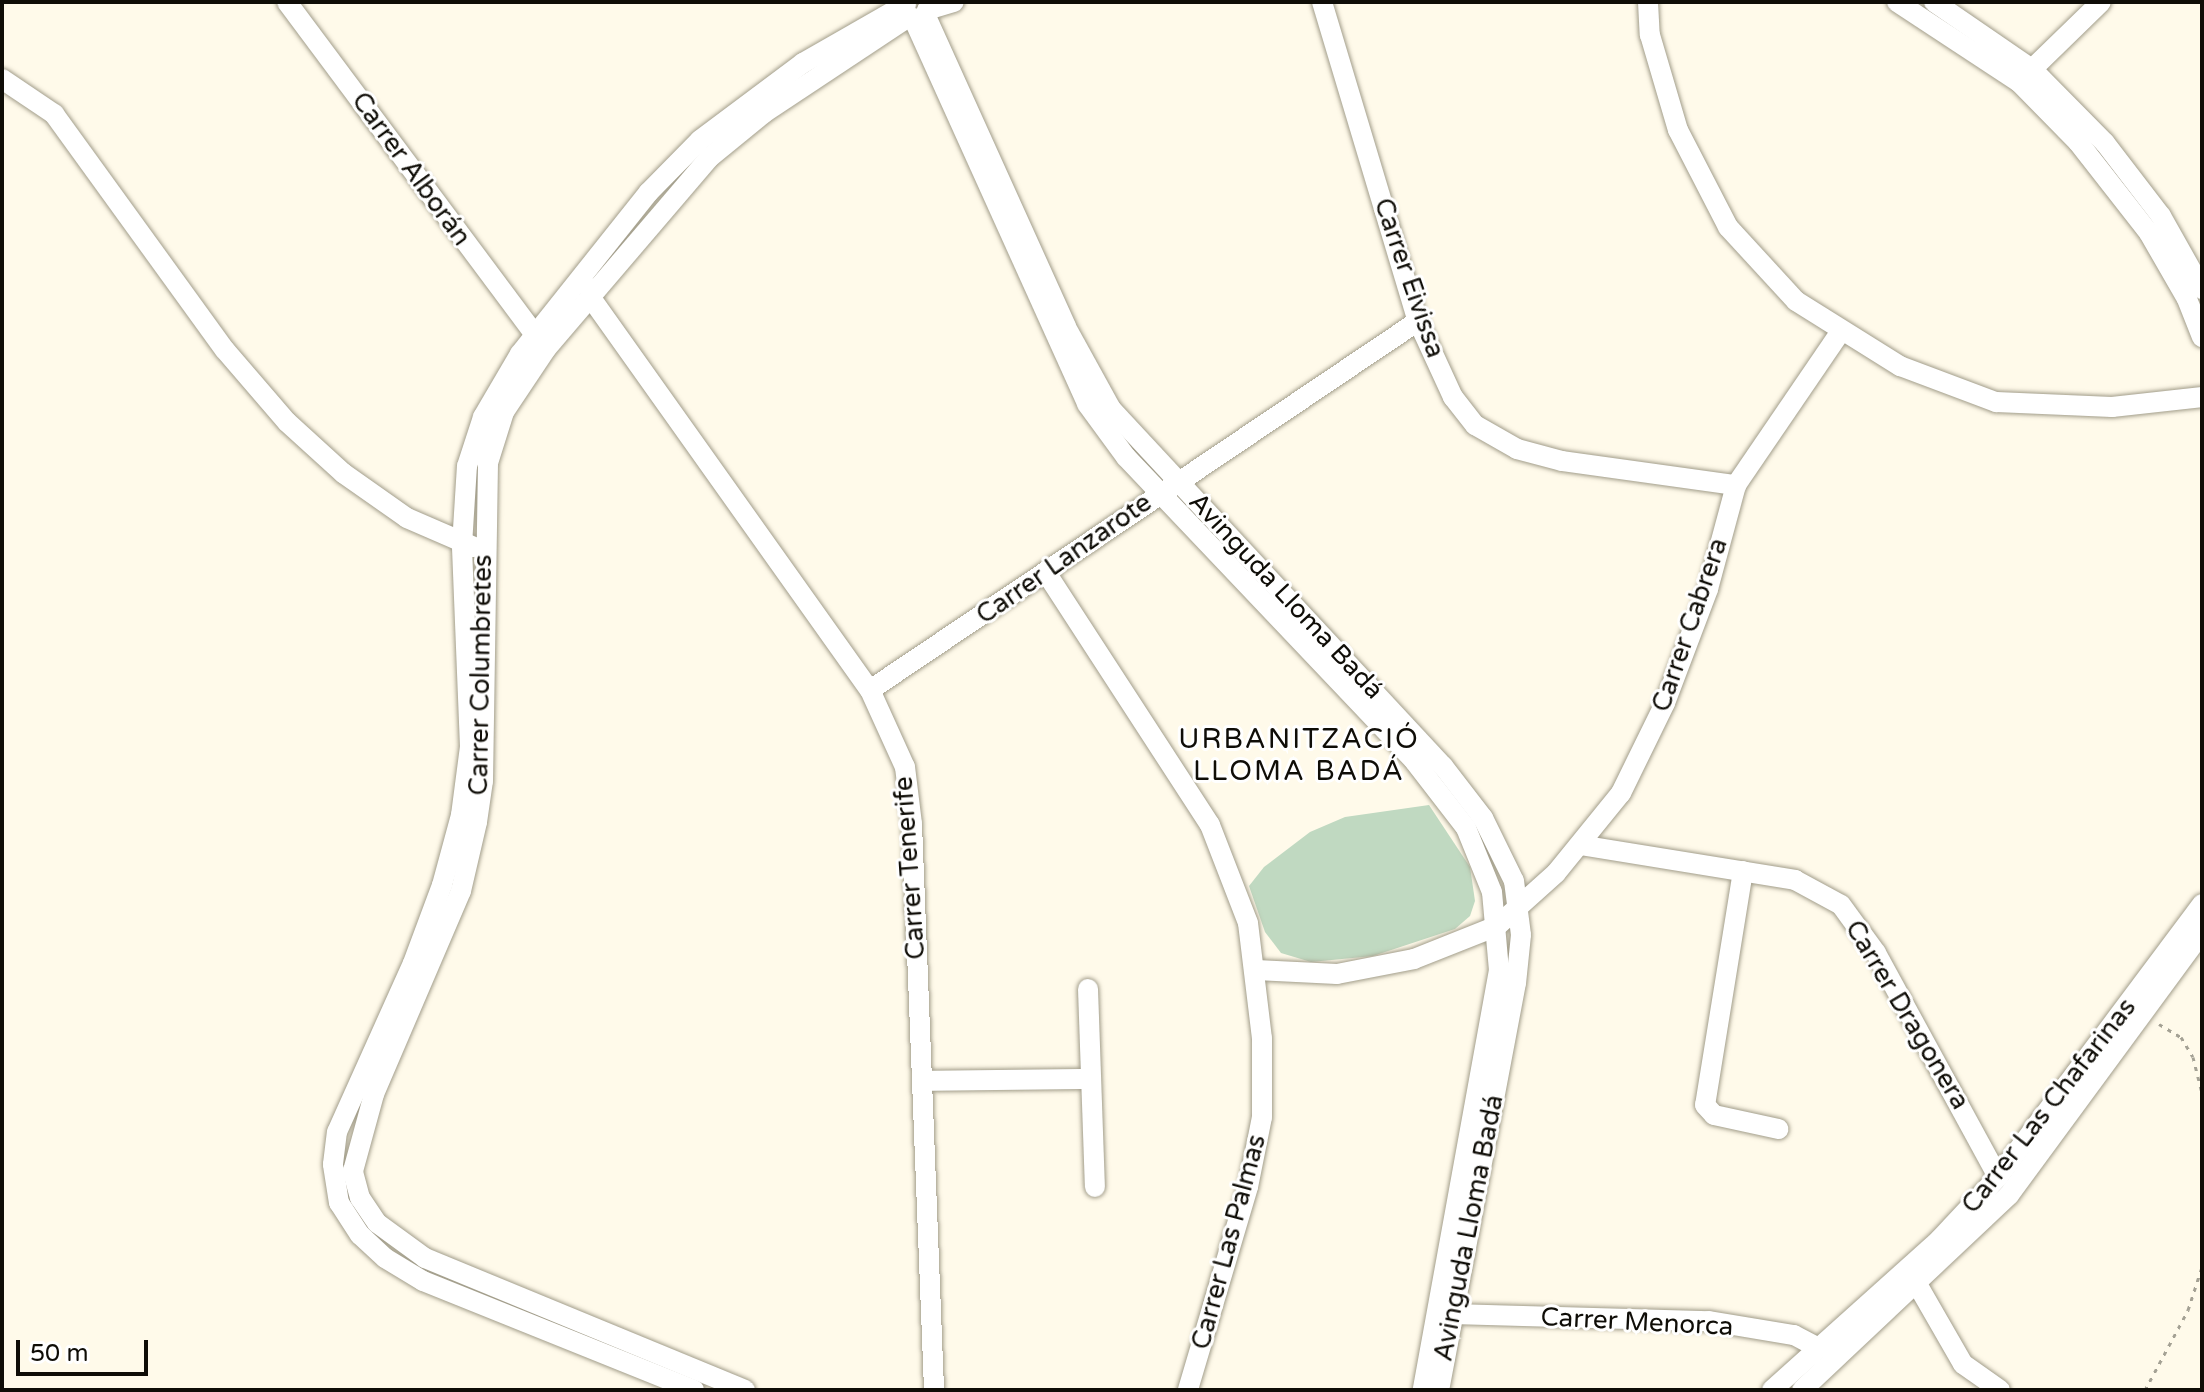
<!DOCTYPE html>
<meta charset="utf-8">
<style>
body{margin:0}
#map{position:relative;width:2204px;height:1392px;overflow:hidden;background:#fffaea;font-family:"Varela Round",sans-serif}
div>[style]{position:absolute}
.green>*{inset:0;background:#c0d9c1}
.path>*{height:3px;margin-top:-1.5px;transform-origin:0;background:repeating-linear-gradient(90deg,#a4a194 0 4px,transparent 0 10px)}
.roads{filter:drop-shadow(0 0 2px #a29d8a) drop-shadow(0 0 2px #a29d8a)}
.minor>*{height:20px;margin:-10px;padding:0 10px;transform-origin:10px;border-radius:10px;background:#fff}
span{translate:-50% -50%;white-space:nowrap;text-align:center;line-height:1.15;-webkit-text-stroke:6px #fff;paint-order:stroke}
.street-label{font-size:26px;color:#0f0d07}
.neighbourhood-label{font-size:28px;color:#0f0d07;letter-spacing:2px}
.frame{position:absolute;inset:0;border:4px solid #0f0d07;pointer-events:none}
.scale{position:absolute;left:16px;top:1340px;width:132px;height:36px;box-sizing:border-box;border:4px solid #0f0d07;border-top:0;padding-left:10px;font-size:24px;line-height:28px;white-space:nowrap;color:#0f0d07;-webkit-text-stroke:6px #fff;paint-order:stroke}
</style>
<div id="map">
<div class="green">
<div style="clip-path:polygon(1429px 805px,1470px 867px,1475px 901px,1470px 916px,1455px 929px,1373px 956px,1311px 962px,1281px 953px,1265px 932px,1249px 886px,1264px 867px,1310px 832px,1345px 817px)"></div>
</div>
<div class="path">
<div style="left:2159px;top:1024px;width:26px;rotate:31deg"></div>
<div style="left:2181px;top:1037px;width:23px;rotate:59deg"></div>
<div style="left:2193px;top:1057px;width:37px;rotate:76deg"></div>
<div style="left:2145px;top:1390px;width:91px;rotate:-61.7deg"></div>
<div style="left:2188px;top:1310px;width:45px;rotate:-72deg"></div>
</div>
<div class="roads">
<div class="minor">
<div style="left:287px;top:2px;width:428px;rotate:53.3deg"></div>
<div style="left:1322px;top:2px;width:333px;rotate:73.3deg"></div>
<div style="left:1418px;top:321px;width:84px;rotate:65.3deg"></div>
<div style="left:1453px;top:397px;width:36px;rotate:52deg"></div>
<div style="left:1475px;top:425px;width:48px;rotate:29.7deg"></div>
<div style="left:1517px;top:449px;width:47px;rotate:14.9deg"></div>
<div style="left:1562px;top:461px;width:176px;rotate:7.9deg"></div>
<div style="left:1648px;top:2px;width:33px;rotate:87deg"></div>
<div style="left:1650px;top:35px;width:99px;rotate:73.6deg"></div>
<div style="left:1678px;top:130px;width:109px;rotate:62.7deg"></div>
<div style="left:1728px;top:227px;width:100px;rotate:47.4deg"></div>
<div style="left:1796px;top:301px;width:123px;rotate:32deg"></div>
<div style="left:1900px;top:366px;width:103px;rotate:20.6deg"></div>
<div style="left:1996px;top:402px;width:116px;rotate:2.5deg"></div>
<div style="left:2112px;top:407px;width:91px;rotate:-6.3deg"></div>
<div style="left:1897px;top:2px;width:146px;rotate:33.3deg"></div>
<div style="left:2019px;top:82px;width:84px;rotate:45.5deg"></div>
<div style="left:2078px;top:142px;width:115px;rotate:52deg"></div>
<div style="left:2149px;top:233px;width:76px;rotate:60.1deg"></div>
<div style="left:2187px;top:299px;width:41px;rotate:68.5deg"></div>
<div style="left:1934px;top:2px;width:119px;rotate:34.4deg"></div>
<div style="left:2032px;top:69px;width:104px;rotate:45.4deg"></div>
<div style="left:2105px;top:143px;width:92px;rotate:52.5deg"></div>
<div style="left:2161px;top:216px;width:84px;rotate:60.7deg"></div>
<div style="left:927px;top:10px;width:28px;rotate:-17deg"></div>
<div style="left:925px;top:14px;width:343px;rotate:65.7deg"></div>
<div style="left:1066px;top:327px;width:94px;rotate:61.2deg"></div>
<div style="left:1111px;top:409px;width:488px;rotate:47.1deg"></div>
<div style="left:1443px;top:766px;width:66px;rotate:52.4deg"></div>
<div style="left:1483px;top:818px;width:70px;rotate:63.8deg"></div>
<div style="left:1514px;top:881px;width:54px;rotate:82.6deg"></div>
<div style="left:1521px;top:935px;width:48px;rotate:95.9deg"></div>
<div style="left:1516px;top:983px;width:414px;rotate:100.7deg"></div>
<div style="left:913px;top:18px;width:423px;rotate:65.7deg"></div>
<div style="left:1087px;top:404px;width:66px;rotate:53.7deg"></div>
<div style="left:1126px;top:457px;width:420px;rotate:46.5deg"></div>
<div style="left:1415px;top:762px;width:83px;rotate:52.3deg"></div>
<div style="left:1466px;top:828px;width:69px;rotate:67.9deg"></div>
<div style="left:1492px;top:892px;width:78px;rotate:84.9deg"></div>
<div style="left:1499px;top:970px;width:427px;rotate:100.3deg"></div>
<div style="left:2024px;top:77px;width:107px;rotate:-44.2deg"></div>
<div style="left:2px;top:79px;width:63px;rotate:33.9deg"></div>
<div style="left:54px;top:114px;width:291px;rotate:54.1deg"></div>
<div style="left:225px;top:350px;width:95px;rotate:49.3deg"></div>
<div style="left:287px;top:422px;width:76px;rotate:42.3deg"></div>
<div style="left:343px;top:473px;width:78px;rotate:35.1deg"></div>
<div style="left:407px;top:518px;width:73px;rotate:23.4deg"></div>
<div style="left:590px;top:288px;width:10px;rotate:84deg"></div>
<div style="left:591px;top:298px;width:481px;rotate:54.6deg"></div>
<div style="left:870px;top:690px;width:85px;rotate:65.6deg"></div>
<div style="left:905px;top:767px;width:57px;rotate:83deg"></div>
<div style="left:912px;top:824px;width:566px;rotate:87.77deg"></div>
<div style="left:1047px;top:574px;width:299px;rotate:57deg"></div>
<div style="left:1210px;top:825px;width:105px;rotate:68.8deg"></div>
<div style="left:1248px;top:923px;width:116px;rotate:83.1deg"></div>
<div style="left:1262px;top:1038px;width:79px;rotate:90deg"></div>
<div style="left:1262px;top:1117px;width:71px;rotate:101.3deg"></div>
<div style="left:1248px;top:1187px;width:212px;rotate:106.5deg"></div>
<div style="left:870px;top:690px;width:661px;rotate:-33.95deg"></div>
<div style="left:1580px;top:845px;width:218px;rotate:9.2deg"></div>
<div style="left:1795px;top:880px;width:52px;rotate:28.5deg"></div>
<div style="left:1841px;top:905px;width:59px;rotate:53.9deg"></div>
<div style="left:1876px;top:953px;width:255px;rotate:61.4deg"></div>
<div style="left:1743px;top:871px;width:237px;rotate:99.2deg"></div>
<div style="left:1705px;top:1105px;width:13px;rotate:48deg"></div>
<div style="left:1714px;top:1115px;width:66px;rotate:12.3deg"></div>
<div style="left:1256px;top:970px;width:81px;rotate:2.8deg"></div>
<div style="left:1337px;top:974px;width:78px;rotate:-11deg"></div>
<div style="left:1414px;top:959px;width:89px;rotate:-21.7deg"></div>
<div style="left:1497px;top:926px;width:79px;rotate:-41.9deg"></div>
<div style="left:1556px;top:873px;width:103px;rotate:-50.9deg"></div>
<div style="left:1621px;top:793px;width:100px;rotate:-63.9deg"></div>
<div style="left:1665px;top:703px;width:122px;rotate:-69.3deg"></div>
<div style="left:1708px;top:589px;width:108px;rotate:-74.9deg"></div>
<div style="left:1736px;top:485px;width:186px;rotate:-55.7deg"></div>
<div style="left:1088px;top:989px;width:198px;rotate:88deg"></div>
<div style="left:923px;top:1081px;width:168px;rotate:-0.7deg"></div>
<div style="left:1917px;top:1284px;width:92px;rotate:60.1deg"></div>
<div style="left:1963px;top:1364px;width:45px;rotate:35.1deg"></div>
<div style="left:1452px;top:1314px;width:257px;rotate:1.6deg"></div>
<div style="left:1709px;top:1321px;width:86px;rotate:9.4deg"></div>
<div style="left:1794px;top:1335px;width:27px;rotate:28deg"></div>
<div style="left:694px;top:1390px;width:292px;rotate:-158.1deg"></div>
<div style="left:423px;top:1281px;width:44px;rotate:-148.8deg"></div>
<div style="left:385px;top:1258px;width:34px;rotate:-137deg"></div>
<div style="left:360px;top:1235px;width:38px;rotate:-123deg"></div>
<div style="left:339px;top:1203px;width:39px;rotate:-99deg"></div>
<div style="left:333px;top:1164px;width:32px;rotate:-83deg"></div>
<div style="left:337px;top:1132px;width:185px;rotate:-65.8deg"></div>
<div style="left:413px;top:963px;width:83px;rotate:-69.6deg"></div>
<div style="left:442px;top:885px;width:73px;rotate:-74.8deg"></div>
<div style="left:461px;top:815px;width:69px;rotate:-82.5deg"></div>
<div style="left:470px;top:747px;width:202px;rotate:-92.3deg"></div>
<div style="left:462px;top:545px;width:79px;rotate:-86.4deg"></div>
<div style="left:467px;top:466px;width:52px;rotate:-71.9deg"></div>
<div style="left:483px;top:417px;width:73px;rotate:-59.6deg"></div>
<div style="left:520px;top:354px;width:206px;rotate:-51.5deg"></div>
<div style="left:648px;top:193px;width:74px;rotate:-45.5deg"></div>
<div style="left:700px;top:140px;width:129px;rotate:-36.8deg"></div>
<div style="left:803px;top:63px;width:119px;rotate:-29.8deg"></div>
<div style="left:745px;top:1390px;width:346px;rotate:-157.6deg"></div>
<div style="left:425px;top:1258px;width:59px;rotate:-143.9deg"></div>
<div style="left:377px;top:1223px;width:30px;rotate:-124deg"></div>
<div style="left:360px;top:1198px;width:28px;rotate:-105deg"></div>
<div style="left:353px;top:1171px;width:80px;rotate:-74.7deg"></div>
<div style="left:374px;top:1094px;width:221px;rotate:-66.8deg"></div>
<div style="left:461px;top:891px;width:71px;rotate:-76.9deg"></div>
<div style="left:477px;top:822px;width:41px;rotate:-81.7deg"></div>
<div style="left:483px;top:781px;width:318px;rotate:-89.1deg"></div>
<div style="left:488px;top:463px;width:53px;rotate:-72.6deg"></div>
<div style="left:504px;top:412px;width:76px;rotate:-56.3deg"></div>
<div style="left:546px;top:349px;width:251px;rotate:-49.5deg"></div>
<div style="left:709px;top:158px;width:71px;rotate:-39.3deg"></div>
<div style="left:764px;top:113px;width:175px;rotate:-33.6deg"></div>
<div style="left:1772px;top:1390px;width:226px;rotate:-41.9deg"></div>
<div style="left:1940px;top:1239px;width:85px;rotate:-46.9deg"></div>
<div style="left:1998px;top:1177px;width:341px;rotate:-53.2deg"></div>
<div style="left:1802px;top:1390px;width:284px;rotate:-43.3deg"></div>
<div style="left:2009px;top:1195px;width:326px;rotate:-53.7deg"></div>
</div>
</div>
<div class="street-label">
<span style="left:411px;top:169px;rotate:54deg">Carrer Alborán</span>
<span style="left:1409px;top:278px;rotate:71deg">Carrer Eivissa</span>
<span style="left:1064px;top:559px;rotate:-35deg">Carrer Lanzarote</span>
<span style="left:1286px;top:596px;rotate:47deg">Avinguda Lloma Badá</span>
<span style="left:1690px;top:625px;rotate:-71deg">Carrer Cabrera</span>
<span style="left:481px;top:675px;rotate:-89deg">Carrer Columbretes</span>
<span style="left:910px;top:868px;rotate:-94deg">Carrer Tenerife</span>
<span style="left:1907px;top:1015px;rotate:59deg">Carrer Dragonera</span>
<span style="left:2049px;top:1106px;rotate:-52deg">Carrer Las Chafarinas</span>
<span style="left:1469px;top:1228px;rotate:-79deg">Avinguda Lloma Badá</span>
<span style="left:1229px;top:1242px;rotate:-75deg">Carrer Las Palmas</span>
<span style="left:1637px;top:1322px;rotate:3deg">Carrer Menorca</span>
</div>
<div class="neighbourhood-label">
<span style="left:1299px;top:755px">URBANITZACIÓ<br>LLOMA BADÁ</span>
</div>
<div class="frame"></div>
<div class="scale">50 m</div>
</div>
